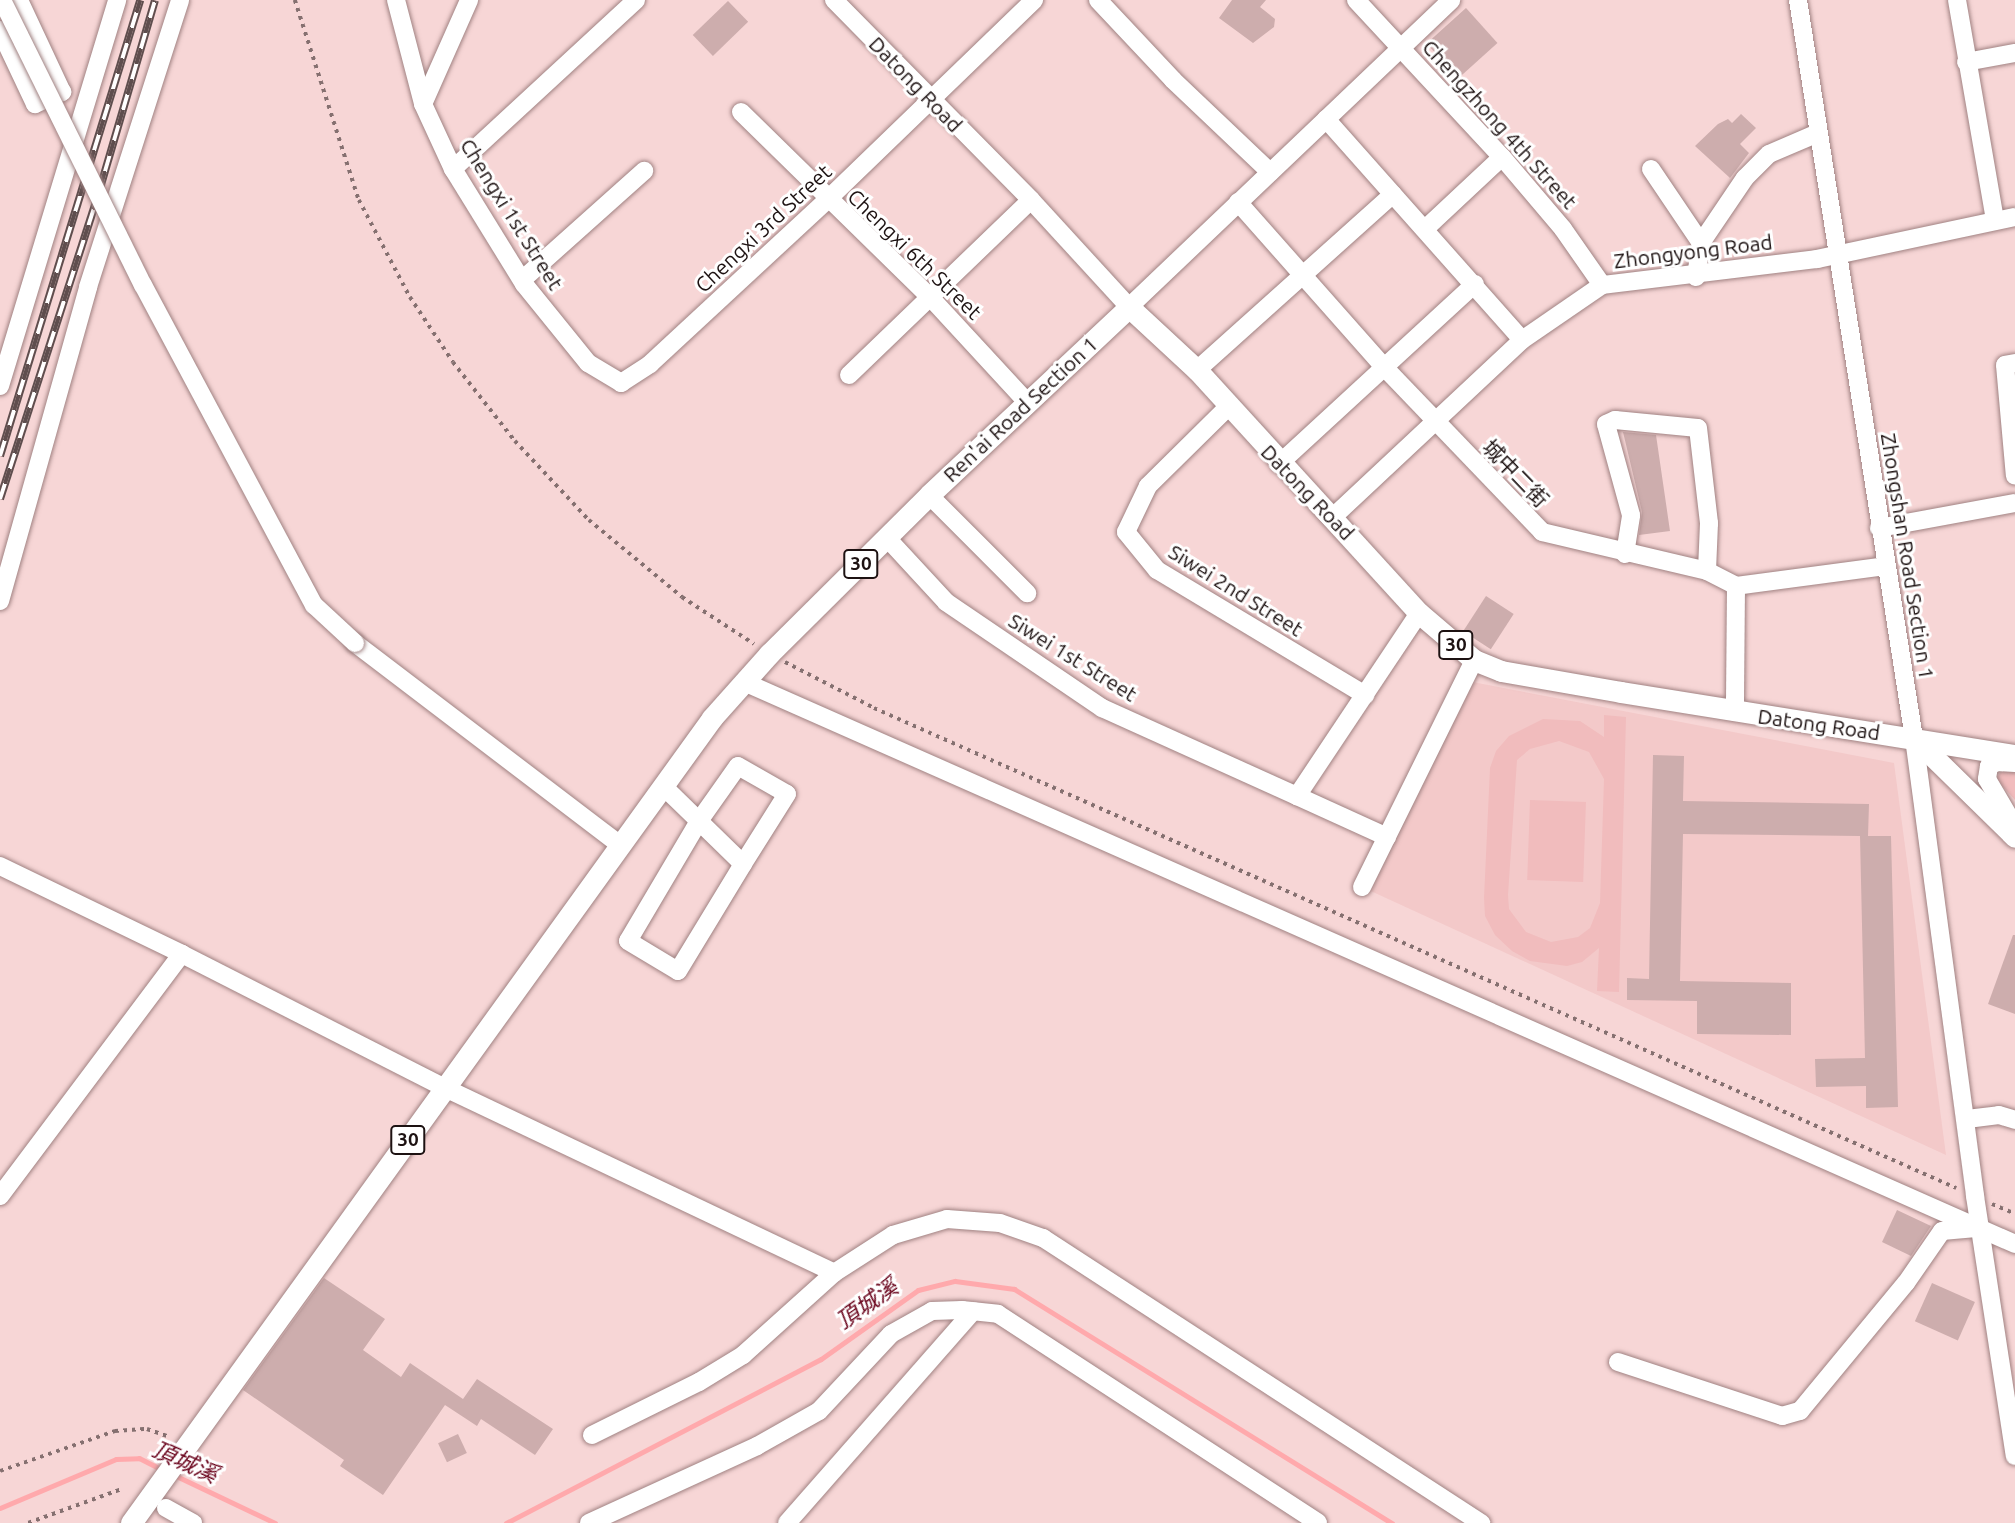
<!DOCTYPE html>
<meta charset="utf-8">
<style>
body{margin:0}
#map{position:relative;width:2015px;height:1523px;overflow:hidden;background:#f7d6d6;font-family:Ubuntu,"Noto Sans TC",sans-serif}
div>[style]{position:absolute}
.built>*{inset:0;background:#f3c9c9}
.green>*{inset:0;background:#f1bcbd;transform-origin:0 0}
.stream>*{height:5px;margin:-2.5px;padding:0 2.5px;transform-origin:2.5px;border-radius:2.5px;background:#ffa9ac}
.building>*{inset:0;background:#cdadad;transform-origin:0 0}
.path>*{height:3.5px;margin-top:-1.75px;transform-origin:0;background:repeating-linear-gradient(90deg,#857070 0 3.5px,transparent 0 8.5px)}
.roads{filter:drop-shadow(0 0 2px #a08282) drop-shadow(0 0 2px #a08282)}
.minor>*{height:18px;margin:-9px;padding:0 9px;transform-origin:9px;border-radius:9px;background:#fff}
.major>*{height:21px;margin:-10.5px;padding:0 10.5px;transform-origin:10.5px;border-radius:10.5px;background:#fff}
.rail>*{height:8px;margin-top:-4px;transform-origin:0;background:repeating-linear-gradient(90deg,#fff 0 16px,#5f4e4e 0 32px);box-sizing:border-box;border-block:2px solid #5f4e4e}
.bridges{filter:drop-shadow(0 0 2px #a08282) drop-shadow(0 0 2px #a08282)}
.minor-bridge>*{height:18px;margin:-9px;padding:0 9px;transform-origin:9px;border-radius:9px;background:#fff}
span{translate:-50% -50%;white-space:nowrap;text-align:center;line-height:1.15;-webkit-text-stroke:6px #fff;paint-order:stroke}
.shield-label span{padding:2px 5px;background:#fff;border:2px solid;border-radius:5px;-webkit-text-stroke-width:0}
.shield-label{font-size:19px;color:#1d1212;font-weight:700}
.street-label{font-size:21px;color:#1d1212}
.water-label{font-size:23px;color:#6a041c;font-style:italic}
</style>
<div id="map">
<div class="built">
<div style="clip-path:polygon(1467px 681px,1894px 763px,1946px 1155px,1362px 887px)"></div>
</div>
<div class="green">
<div style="clip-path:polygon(evenodd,1604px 715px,1626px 717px,1619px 992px,1597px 991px,1599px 948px,1582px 962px,1567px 966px,1530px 961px,1512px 951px,1495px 935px,1485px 916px,1484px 898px,1490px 768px,1496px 751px,1509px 736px,1543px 719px,1580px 721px,1604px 737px,1604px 715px,1559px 741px,1589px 752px,1604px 779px,1600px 903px,1590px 928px,1578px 937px,1551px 942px,1526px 932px,1509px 909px,1508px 895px,1517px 760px,1530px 749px,1559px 741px)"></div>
<div style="clip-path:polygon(2004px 767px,2015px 770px,2015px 800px,1996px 779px)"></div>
<div style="left:1530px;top:800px;width:56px;height:80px;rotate:2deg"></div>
</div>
<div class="stream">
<div style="left:172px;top:1474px;width:114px;rotate:25.4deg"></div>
<div style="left:0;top:1508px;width:126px;rotate:-22.9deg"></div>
<div style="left:116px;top:1459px;width:23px;rotate:-2deg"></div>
<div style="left:139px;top:1458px;width:27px;rotate:27deg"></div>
<div style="left:506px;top:1523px;width:355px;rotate:-27.5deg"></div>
<div style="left:821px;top:1359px;width:119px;rotate:-35.4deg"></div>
<div style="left:918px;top:1290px;width:38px;rotate:-14deg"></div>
<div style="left:955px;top:1281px;width:60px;rotate:7.7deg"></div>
<div style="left:1014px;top:1289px;width:445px;rotate:31.8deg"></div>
</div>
<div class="building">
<div style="clip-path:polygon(1232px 0,1266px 0,1260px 7px,1275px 19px,1274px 27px,1253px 43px,1219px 18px)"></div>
<div style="left:728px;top:1px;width:29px;height:49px;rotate:46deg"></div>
<div style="left:1466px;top:8px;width:47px;height:53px;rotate:48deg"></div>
<div style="clip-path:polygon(1741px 114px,1756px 128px,1740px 144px,1749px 153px,1730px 178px,1695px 146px,1718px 124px,1728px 119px,1732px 123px)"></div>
<div style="clip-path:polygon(1623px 432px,1656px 435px,1670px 531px,1639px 535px,1642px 512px)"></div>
<div style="left:1486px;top:596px;width:33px;height:42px;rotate:33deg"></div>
<div style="clip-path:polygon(1653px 755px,1684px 756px,1683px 801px,1869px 804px,1868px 836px,1891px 836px,1898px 1107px,1866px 1108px,1866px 1086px,1816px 1087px,1815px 1059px,1865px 1058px,1860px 836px,1683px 834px,1680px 981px,1791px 983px,1791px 1035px,1697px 1034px,1697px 1001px,1627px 1000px,1627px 978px,1649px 979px)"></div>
<div style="clip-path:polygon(2013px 935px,2015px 935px,2015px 1014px,1988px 1004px)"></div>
<div style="clip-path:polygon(1897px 1210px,1931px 1226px,1911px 1256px,1882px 1242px)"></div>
<div style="clip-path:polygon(324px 1278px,385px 1319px,363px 1350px,401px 1377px,410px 1363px,463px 1399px,477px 1379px,553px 1429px,535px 1455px,481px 1419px,477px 1426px,445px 1405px,383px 1495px,340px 1466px,344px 1460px,243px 1390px)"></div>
<div style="left:1932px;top:1283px;width:47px;height:42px;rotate:24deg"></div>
<div style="left:458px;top:1434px;width:21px;height:22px;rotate:65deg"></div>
</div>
<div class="path">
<div style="left:295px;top:0;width:210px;rotate:72.3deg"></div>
<div style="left:359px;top:200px;width:110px;rotate:62.3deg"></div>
<div style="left:410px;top:297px;width:78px;rotate:56.5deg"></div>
<div style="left:453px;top:362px;width:100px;rotate:51.9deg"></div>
<div style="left:515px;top:441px;width:108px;rotate:46.9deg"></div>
<div style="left:589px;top:520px;width:121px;rotate:39.6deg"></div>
<div style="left:682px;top:597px;width:86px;rotate:33.1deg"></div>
<div style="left:785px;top:662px;width:100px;rotate:27.3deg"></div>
<div style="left:874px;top:708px;width:1184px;rotate:23.92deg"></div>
<div style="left:1992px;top:1204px;width:25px;rotate:23deg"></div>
<div style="left:0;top:1471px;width:122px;rotate:-19.2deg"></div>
<div style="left:115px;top:1431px;width:32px;rotate:-4deg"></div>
<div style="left:147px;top:1429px;width:24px;rotate:19deg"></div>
<div style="left:28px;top:1523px;width:100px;rotate:-19.9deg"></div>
</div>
<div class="roads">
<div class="minor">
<div style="left:396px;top:0;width:107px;rotate:75.4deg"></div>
<div style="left:423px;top:104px;width:72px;rotate:65.2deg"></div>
<div style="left:453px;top:169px;width:135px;rotate:58.3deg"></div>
<div style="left:524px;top:284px;width:102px;rotate:51deg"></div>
<div style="left:588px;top:363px;width:39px;rotate:31deg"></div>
<div style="left:621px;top:383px;width:35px;rotate:-33deg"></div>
<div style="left:650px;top:364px;width:241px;rotate:-42.8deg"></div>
<div style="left:827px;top:200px;width:288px;rotate:-44deg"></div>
<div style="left:834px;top:0;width:281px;rotate:45.4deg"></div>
<div style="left:1031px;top:200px;width:145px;rotate:47.5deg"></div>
<div style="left:1129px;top:307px;width:445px;rotate:-43.6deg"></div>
<div style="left:1098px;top:0;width:110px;rotate:46.8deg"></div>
<div style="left:1173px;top:80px;width:134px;rotate:43.5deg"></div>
<div style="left:1356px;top:0;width:214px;rotate:47.1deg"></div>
<div style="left:1502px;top:157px;width:94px;rotate:49.7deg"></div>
<div style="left:1563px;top:229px;width:68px;rotate:55.1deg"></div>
<div style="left:1798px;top:0;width:747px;rotate:81.07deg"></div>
<div style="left:1914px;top:738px;width:462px;rotate:82.4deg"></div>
<div style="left:1975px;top:1196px;width:263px;rotate:81.3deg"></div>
<div style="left:1957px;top:0;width:224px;rotate:80.2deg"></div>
<div style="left:0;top:30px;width:82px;rotate:64.7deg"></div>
<div style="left:35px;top:104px;width:30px;rotate:-24deg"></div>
<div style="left:62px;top:92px;width:102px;rotate:-115.1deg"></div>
<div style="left:1966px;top:62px;width:50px;rotate:-10.4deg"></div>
<div style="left:423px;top:104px;width:114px;rotate:-66.1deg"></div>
<div style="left:741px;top:112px;width:264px;rotate:44.4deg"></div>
<div style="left:930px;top:297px;width:142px;rotate:47.3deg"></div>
<div style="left:1326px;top:119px;width:295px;rotate:48.4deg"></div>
<div style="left:453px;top:169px;width:249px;rotate:-42.7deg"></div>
<div style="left:1651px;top:169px;width:89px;rotate:56deg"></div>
<div style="left:1238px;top:202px;width:222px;rotate:48.5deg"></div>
<div style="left:1385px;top:368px;width:227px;rotate:46.2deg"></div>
<div style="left:1542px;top:532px;width:170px;rotate:13.3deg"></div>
<div style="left:1707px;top:571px;width:33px;rotate:27deg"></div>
<div style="left:1736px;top:586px;width:126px;rotate:90.5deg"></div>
<div style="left:1425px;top:229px;width:105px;rotate:-43.1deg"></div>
<div style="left:1696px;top:277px;width:34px;rotate:-82deg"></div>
<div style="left:1701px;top:243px;width:78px;rotate:-55.9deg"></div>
<div style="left:1745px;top:178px;width:34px;rotate:-45deg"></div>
<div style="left:1769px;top:154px;width:53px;rotate:-23.2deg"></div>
<div style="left:522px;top:280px;width:164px;rotate:-41.8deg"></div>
<div style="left:2015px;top:363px;width:10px;rotate:169deg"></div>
<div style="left:2005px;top:365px;width:111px;rotate:84.9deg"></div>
<div style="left:1197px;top:370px;width:263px;rotate:-41.9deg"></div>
<div style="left:849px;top:375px;width:252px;rotate:-43.9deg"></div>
<div style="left:0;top:386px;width:403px;rotate:-73.1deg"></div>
<div style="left:1229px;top:406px;width:114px;rotate:135.4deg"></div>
<div style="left:1148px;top:486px;width:51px;rotate:115.6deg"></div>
<div style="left:1126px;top:532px;width:49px;rotate:50.8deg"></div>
<div style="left:1157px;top:570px;width:243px;rotate:31deg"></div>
<div style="left:1279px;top:464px;width:266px;rotate:-42.6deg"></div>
<div style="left:929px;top:495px;width:139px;rotate:45deg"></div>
<div style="left:1333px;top:517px;width:259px;rotate:-43.1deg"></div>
<div style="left:1522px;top:340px;width:97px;rotate:-34.5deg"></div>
<div style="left:1602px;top:285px;width:217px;rotate:-6.9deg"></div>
<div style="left:1817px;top:259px;width:202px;rotate:-12deg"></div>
<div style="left:1879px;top:528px;width:138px;rotate:-10.4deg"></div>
<div style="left:887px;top:538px;width:87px;rotate:47.3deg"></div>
<div style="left:946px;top:602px;width:189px;rotate:34.2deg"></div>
<div style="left:1102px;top:708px;width:214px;rotate:24.3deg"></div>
<div style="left:1297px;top:796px;width:220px;rotate:-56.3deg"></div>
<div style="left:1625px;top:554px;width:39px;rotate:-81deg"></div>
<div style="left:1631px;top:515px;width:94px;rotate:-105.4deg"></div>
<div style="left:1606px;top:424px;width:10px;rotate:-24deg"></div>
<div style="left:1615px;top:420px;width:83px;rotate:5.5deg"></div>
<div style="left:1698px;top:428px;width:96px;rotate:83.4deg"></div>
<div style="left:1709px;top:523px;width:48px;rotate:92.4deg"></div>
<div style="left:1736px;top:586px;width:151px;rotate:-7.6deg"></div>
<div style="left:0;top:601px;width:326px;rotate:-74.3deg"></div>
<div style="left:88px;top:287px;width:301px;rotate:-72.2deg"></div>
<div style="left:355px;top:643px;width:333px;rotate:37.3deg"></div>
<div style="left:744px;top:682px;width:1390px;rotate:23.85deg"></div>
<div style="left:2015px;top:763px;width:18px;rotate:-177deg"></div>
<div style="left:1997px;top:762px;width:9px;rotate:153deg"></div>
<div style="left:1989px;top:766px;width:13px;rotate:99deg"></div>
<div style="left:1987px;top:779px;width:56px;rotate:59.7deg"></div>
<div style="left:663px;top:786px;width:50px;rotate:44.2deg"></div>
<div style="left:699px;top:821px;width:139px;rotate:120.6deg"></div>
<div style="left:628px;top:941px;width:58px;rotate:31deg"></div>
<div style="left:678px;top:971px;width:125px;rotate:-58.7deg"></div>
<div style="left:743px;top:864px;width:62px;rotate:-135.7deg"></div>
<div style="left:699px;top:821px;width:67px;rotate:-54.7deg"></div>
<div style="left:738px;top:766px;width:56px;rotate:29.7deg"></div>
<div style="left:787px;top:794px;width:83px;rotate:122.2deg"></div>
<div style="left:1297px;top:796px;width:99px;rotate:24.5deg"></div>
<div style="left:0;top:866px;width:202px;rotate:25.8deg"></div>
<div style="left:1362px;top:887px;width:253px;rotate:-63.7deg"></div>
<div style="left:1967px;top:1119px;width:32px;rotate:-7deg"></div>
<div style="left:1999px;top:1115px;width:17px;rotate:17deg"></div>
<div style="left:0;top:1196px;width:303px;rotate:-53.1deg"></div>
<div style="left:182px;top:954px;width:295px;rotate:27deg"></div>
<div style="left:445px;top:1088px;width:431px;rotate:25.4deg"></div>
<div style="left:1618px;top:1362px;width:173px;rotate:18.2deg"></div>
<div style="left:1782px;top:1416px;width:19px;rotate:-16deg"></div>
<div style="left:1800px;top:1411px;width:166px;rotate:-50.4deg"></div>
<div style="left:1906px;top:1283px;width:63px;rotate:-55.3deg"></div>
<div style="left:1942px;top:1231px;width:34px;rotate:-5deg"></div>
<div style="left:592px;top:1435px;width:119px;rotate:-26.4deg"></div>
<div style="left:699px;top:1382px;width:52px;rotate:-31.5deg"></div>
<div style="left:743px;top:1355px;width:122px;rotate:-42deg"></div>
<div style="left:834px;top:1273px;width:70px;rotate:-32.8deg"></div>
<div style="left:893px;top:1235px;width:56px;rotate:-16.5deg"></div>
<div style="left:947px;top:1219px;width:53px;rotate:4.3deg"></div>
<div style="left:1000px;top:1223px;width:46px;rotate:19.2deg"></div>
<div style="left:1043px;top:1238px;width:523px;rotate:33.05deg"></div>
<div style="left:166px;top:1508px;width:31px;rotate:29deg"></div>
<div style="left:589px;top:1523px;width:185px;rotate:-24.6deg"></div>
<div style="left:757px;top:1446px;width:71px;rotate:-29.4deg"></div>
<div style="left:819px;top:1411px;width:105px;rotate:-46.9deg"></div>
<div style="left:891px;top:1334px;width:47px;rotate:-29.3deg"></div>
<div style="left:932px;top:1311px;width:30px;rotate:-2deg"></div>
<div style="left:962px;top:1310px;width:36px;rotate:6deg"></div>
<div style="left:998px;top:1314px;width:382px;rotate:33.1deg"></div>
<div style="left:787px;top:1523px;width:282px;rotate:-48.7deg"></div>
</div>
<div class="major">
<div style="left:1914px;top:738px;width:141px;rotate:44.4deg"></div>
<div style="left:131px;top:1523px;width:993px;rotate:-54.18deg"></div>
<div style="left:712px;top:718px;width:86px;rotate:-48.3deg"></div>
<div style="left:769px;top:654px;width:226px;rotate:-44.8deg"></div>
<div style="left:929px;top:495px;width:274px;rotate:-43.2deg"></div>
<div style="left:1129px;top:307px;width:93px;rotate:42.8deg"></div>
<div style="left:1197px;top:370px;width:329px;rotate:47.6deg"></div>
<div style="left:1419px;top:613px;width:72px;rotate:40.5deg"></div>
<div style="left:1474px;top:660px;width:29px;rotate:22deg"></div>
<div style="left:1501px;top:671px;width:122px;rotate:9.9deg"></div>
<div style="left:1621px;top:692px;width:399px;rotate:9.1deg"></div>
</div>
</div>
<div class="rail">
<div style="left:0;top:456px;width:477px;rotate:-72.9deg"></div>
<div style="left:0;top:499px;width:312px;rotate:-72.1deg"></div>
<div style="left:96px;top:202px;width:210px;rotate:-73.7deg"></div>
</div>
<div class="bridges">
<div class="minor-bridge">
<div style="left:2px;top:0;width:318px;rotate:63.7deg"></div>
<div style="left:143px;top:285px;width:363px;rotate:61.9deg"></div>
<div style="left:314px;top:605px;width:56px;rotate:42.8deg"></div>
</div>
</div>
<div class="shield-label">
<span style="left:861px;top:564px">30</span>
<span style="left:1456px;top:645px">30</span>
<span style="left:408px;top:1140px">30</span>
</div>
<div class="street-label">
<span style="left:916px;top:84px;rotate:46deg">Datong Road</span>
<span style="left:1500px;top:124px;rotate:48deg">Chengzhong 4th Street</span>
<span style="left:512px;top:214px;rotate:58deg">Chengxi 1st Street</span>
<span style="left:763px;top:228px;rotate:-43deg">Chengxi 3rd Street</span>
<span style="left:1693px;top:251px;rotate:-7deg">Zhongyong Road</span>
<span style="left:915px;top:254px;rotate:44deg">Chengxi 6th Street</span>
<span style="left:1020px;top:409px;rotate:-43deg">Ren'ai Road Section 1</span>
<span style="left:1516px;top:473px;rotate:46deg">城中二街</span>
<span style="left:1308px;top:492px;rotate:46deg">Datong Road</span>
<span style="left:1908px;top:556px;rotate:81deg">Zhongshan Road Section 1</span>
<span style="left:1236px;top:590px;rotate:32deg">Siwei 2nd Street</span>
<span style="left:1073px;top:657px;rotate:32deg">Siwei 1st Street</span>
<span style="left:1819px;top:724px;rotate:8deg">Datong Road</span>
</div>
<div class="water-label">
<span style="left:867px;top:1304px;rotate:-35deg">頂城溪</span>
<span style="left:185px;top:1462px;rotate:24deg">頂城溪</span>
</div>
</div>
